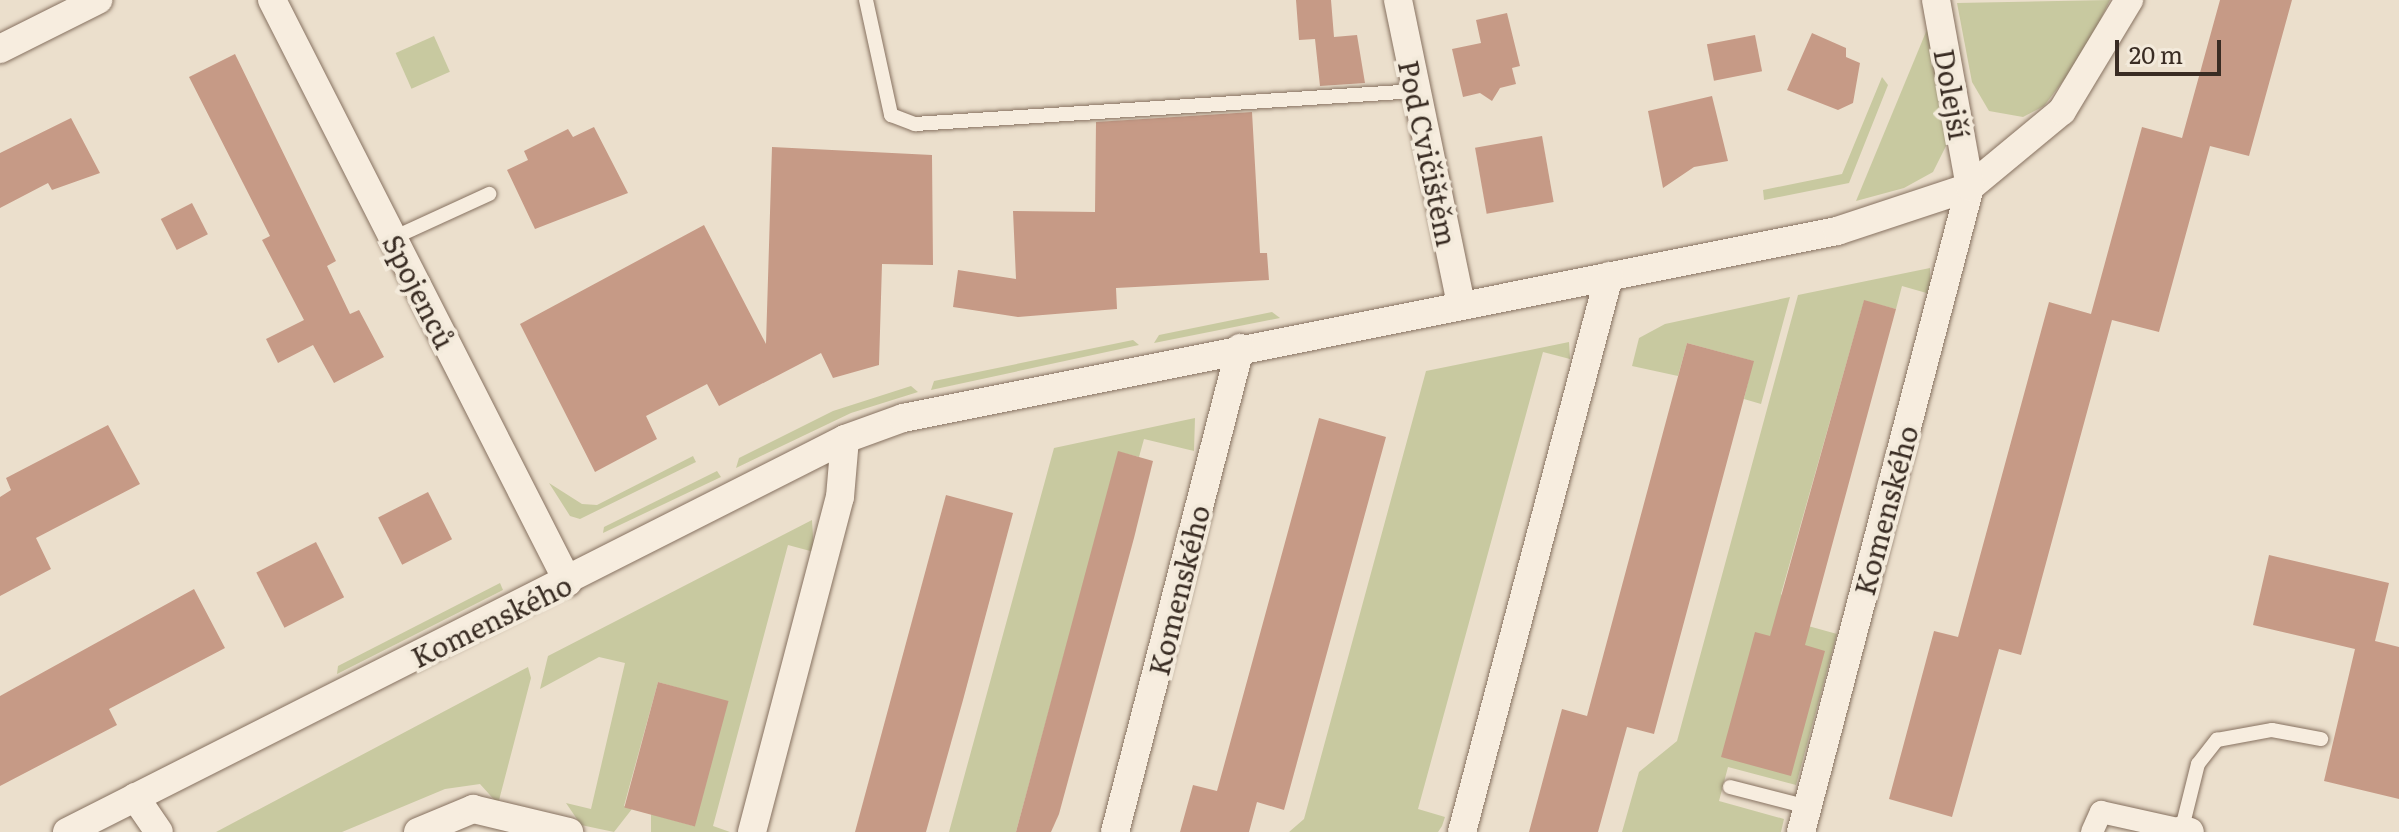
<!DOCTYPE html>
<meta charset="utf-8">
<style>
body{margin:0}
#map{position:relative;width:2399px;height:832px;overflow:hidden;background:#ebdfcc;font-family:Literata,serif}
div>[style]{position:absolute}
.green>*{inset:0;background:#c8c9a0;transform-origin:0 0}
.building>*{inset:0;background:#c69a86;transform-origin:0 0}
.roads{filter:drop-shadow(0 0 2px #877261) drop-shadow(0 0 2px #877261)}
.service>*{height:14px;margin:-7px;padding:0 7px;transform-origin:7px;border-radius:7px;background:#f7eddf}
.pedestrian>*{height:22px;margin:-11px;padding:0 11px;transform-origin:11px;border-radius:11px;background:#f7eddf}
.minor>*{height:28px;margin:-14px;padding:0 14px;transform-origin:14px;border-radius:14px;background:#f7eddf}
span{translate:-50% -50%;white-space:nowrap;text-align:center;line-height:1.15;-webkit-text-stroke:8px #f3eadb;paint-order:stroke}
.street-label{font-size:28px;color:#392c23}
.scale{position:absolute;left:2115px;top:40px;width:106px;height:36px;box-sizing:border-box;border:4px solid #392c23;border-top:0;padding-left:10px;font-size:24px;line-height:28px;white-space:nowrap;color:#392c23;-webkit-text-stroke:6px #f3eadb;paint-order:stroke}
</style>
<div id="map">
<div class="green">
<div style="clip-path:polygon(2110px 0,2083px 55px,2044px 106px,2023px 117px,1989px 111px,1972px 82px,1957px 3px)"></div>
<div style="clip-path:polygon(1928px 27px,1947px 144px,1933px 172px,1904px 188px,1856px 201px)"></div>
<div style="left:434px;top:36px;width:39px;height:42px;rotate:66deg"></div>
<div style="clip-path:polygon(1882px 77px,1888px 85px,1849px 183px,1764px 200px,1763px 190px,1842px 174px)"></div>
<div style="clip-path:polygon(1930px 268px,1930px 294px,1902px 286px,1896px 309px,1864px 301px,1781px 594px,1801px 624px,1837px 634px,1796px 785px,1728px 767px,1719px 801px,1784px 819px,1781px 832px,1622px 832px,1639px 772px,1677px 741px,1798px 295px)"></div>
<div style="clip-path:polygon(1790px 297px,1761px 404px,1744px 399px,1753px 361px,1687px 343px,1678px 376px,1632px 366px,1639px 338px,1665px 324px)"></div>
<div style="clip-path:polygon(1272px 312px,1280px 318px,1154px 343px,1159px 335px)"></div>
<div style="clip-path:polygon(1133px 340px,1139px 345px,931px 390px,934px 381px)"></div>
<div style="clip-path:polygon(1569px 342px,1570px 359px,1543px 352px,1418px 809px,1445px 817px,1442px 826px,1438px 832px,1289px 832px,1304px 819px,1426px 371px)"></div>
<div style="clip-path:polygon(911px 386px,918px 392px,851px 413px,736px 468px,739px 458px,833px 411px)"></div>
<div style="clip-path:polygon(1195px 418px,1194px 451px,1144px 439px,1139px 457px,1119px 452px,1016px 832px,949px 832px,1054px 448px)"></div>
<div style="clip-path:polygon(693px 456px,696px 462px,580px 519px,570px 516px,549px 483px,582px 504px,597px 505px)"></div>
<div style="clip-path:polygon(717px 471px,721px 477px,603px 533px,604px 527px)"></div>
<div style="clip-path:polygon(812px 520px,814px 552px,788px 545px,713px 826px,730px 832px,651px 832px,651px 814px,694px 826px,727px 702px,658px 682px,624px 806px,632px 809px,614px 832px,581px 825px,566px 803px,591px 809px,625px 663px,599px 657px,540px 689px,548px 656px)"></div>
<div style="clip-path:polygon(500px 583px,503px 590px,337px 674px,338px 666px)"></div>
<div style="clip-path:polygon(528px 667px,531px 678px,498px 804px,480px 784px,445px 789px,342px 832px,216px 832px)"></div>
</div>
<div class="building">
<div style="clip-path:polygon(1296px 0,1331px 0,1334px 37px,1357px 35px,1365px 83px,1320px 86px,1315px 39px,1299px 40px)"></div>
<div style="clip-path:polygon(2220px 0,2292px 0,2249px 156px,2210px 146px,2159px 332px,2112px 320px,2021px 655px,1999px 649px,1952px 817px,1889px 799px,1934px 631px,1958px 637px,2049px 302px,2091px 314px,2142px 127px,2182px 138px)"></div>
<div style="clip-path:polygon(1507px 13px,1520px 66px,1512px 68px,1516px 84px,1500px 88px,1492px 101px,1480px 93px,1463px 97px,1452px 49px,1481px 43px,1476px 20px)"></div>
<div style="clip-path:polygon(1812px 33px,1846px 48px,1846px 57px,1860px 63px,1853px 103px,1838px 110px,1787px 90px)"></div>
<div style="left:1755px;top:35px;width:37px;height:49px;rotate:79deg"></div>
<div style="clip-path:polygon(235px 54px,336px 261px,327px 266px,350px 314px,359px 310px,384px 357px,334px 383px,313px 345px,278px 363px,266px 339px,304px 320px,262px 240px,270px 236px,189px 77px)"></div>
<div style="clip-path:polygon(1712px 96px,1728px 161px,1694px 167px,1663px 188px,1648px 111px)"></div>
<div style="clip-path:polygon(1252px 112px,1260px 253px,1267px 253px,1269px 280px,1116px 288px,1117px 309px,1018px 317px,953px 307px,958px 270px,1016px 279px,1013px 211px,1095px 212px,1096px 122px)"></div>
<div style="clip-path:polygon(71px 118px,100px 173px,52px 190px,48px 183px,0 208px,0 153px)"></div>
<div style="clip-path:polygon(594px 127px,628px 193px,535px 229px,507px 170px,528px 160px,524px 151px,568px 129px,573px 137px)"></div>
<div style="left:1542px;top:136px;width:67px;height:68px;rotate:80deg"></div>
<div style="clip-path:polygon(772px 147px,932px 155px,933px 265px,882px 264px,879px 365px,833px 378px,821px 353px,719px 406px,707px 384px,646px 416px,657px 439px,595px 472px,520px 324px,704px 225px,766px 344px)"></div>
<div style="left:192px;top:203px;width:35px;height:35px;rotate:63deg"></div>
<div style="clip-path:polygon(1864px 300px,1896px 309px,1805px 645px,1825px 651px,1791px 776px,1721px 757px,1755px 632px,1770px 636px)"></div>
<div style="clip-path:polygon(1687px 343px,1754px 361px,1654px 734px,1627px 727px,1598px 832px,1529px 832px,1562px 709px,1587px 716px)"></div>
<div style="clip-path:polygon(1319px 418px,1386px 437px,1284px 810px,1257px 802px,1249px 832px,1180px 832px,1193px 785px,1217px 791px)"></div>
<div style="clip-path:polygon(108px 425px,140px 484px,36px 538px,51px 569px,0 596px,0 497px,11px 490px,6px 478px)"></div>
<div style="clip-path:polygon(1118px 451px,1153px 461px,1134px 538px,1059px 814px,1051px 832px,1016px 832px)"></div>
<div style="left:428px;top:492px;width:53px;height:56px;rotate:63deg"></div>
<div style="clip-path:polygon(946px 495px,1013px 513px,963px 700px,926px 832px,855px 832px)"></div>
<div style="left:316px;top:542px;width:62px;height:67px;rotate:63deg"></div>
<div style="clip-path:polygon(2269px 555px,2389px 583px,2375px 641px,2399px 647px,2399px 799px,2324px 781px,2355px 649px,2253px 625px)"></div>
<div style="clip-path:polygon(194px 589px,225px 648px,109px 709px,117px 725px,0 786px,0 696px)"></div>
<div style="left:658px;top:682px;width:73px;height:130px;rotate:15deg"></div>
</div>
<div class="roads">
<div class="service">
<div style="left:866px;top:0;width:118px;rotate:77.7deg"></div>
<div style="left:891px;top:115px;width:26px;rotate:21deg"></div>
<div style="left:915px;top:124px;width:502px;rotate:-3.77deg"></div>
<div style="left:393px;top:238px;width:106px;rotate:-24.6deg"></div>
<div style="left:1730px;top:787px;width:81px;rotate:14.4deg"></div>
<div style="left:2181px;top:832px;width:70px;rotate:-76deg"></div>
<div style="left:2198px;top:764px;width:31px;rotate:-52deg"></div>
<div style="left:2217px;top:740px;width:56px;rotate:-10.3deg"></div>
<div style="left:2272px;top:730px;width:50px;rotate:10.4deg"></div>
</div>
<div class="pedestrian">
<div style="left:2092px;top:832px;width:22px;rotate:-66deg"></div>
<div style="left:2101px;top:812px;width:83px;rotate:12.5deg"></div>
</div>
<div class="minor">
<div style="left:272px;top:0;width:653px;rotate:63.04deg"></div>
<div style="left:1398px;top:0;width:311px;rotate:78.3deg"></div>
<div style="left:0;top:49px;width:110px;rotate:-26.6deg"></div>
<div style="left:135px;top:797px;width:42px;rotate:55.6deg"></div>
<div style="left:2182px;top:830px;width:8px;rotate:14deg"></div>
<div style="left:67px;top:832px;width:872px;rotate:-26.8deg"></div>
<div style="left:845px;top:439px;width:62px;rotate:-19.9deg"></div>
<div style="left:903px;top:418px;width:953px;rotate:-11.32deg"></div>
<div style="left:1837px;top:231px;width:140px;rotate:-18.3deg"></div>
<div style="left:1970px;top:187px;width:119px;rotate:-39.6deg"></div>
<div style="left:2062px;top:111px;width:130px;rotate:-58.9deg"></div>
<div style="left:418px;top:832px;width:60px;rotate:-22.7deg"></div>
<div style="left:473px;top:809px;width:99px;rotate:13.5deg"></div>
<div style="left:752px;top:832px;width:346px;rotate:-75.3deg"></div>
<div style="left:840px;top:497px;width:58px;rotate:-85.1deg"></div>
<div style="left:1115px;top:832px;width:500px;rotate:-75.5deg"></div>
<div style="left:1462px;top:832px;width:575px;rotate:-75.19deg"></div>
<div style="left:1801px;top:832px;width:667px;rotate:-75.32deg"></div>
<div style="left:1970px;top:187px;width:190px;rotate:-100.3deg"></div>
</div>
</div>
<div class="street-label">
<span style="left:1953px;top:94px;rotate:80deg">Dolejší</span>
<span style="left:1429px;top:153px;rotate:78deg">Pod Cvičištěm</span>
<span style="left:420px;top:291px;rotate:63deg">Spojenců</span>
<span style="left:1885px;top:510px;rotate:-75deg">Komenského</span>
<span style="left:1178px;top:590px;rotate:-76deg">Komenského</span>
<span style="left:491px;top:620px;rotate:-26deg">Komenského</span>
</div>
<div class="scale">20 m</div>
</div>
